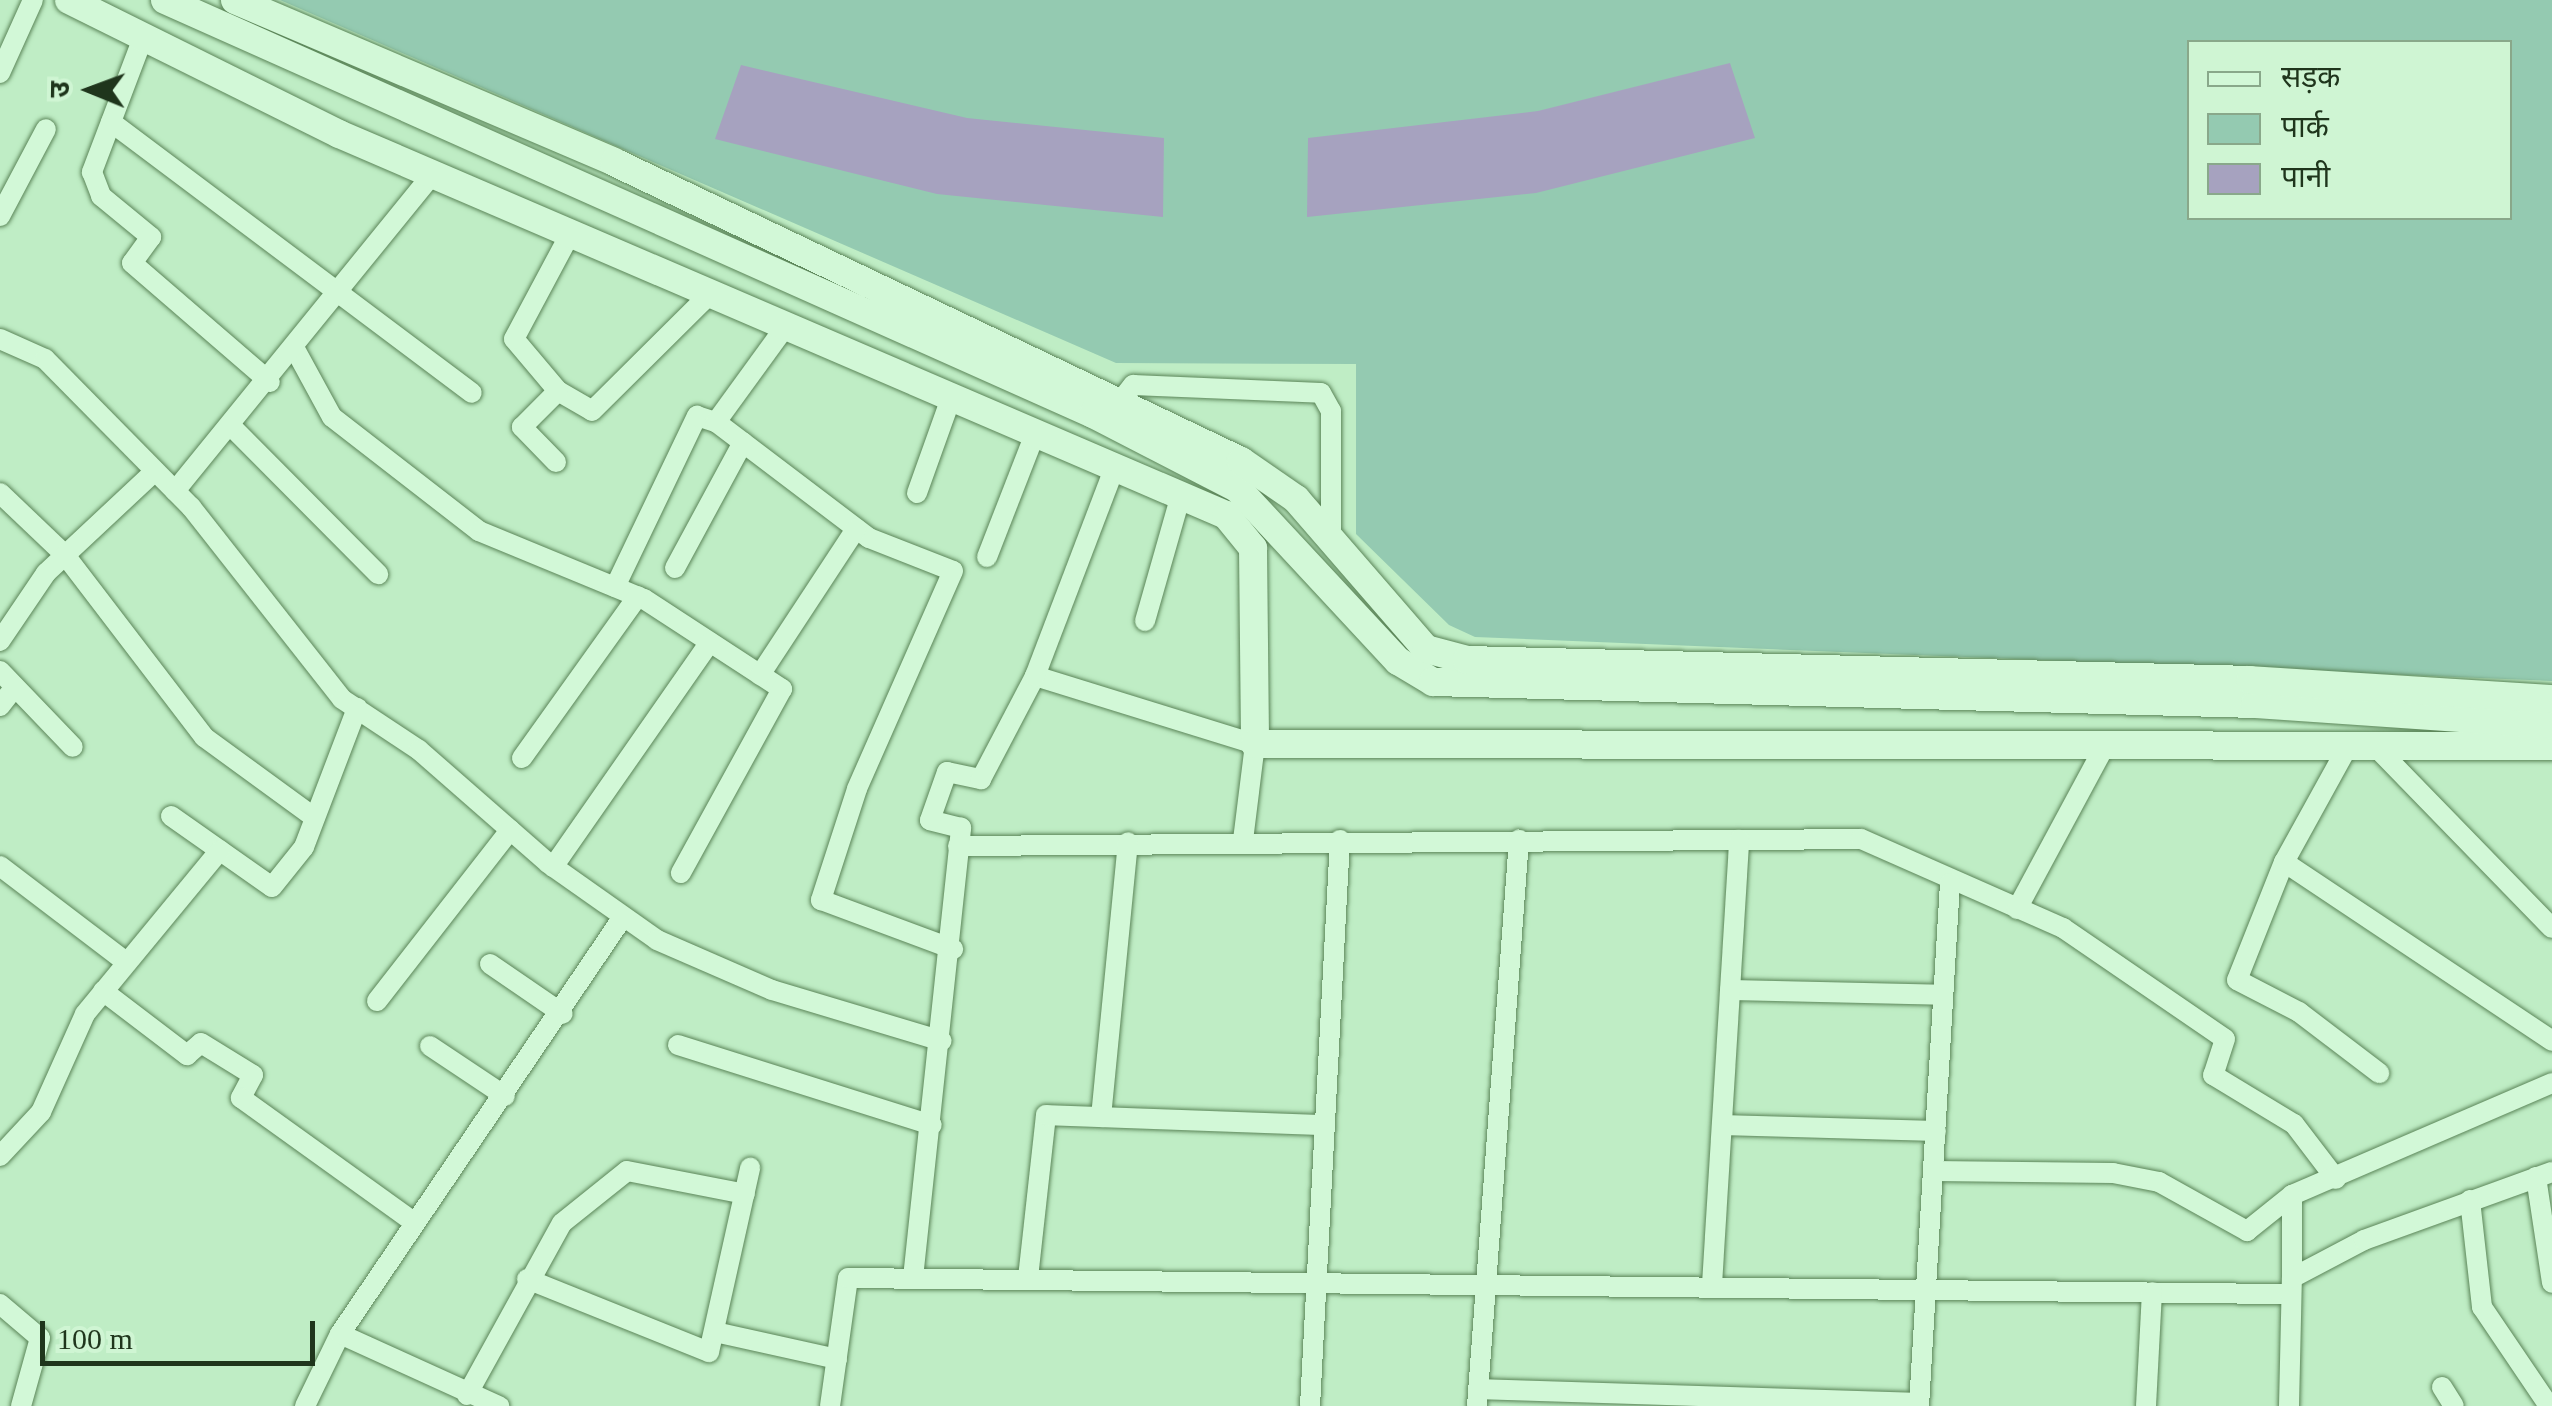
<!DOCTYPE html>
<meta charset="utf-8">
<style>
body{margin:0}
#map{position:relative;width:2552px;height:1406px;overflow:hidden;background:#bfedc5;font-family:"Times New Roman","Noto Sans Devanagari",serif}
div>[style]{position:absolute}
.green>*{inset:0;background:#94cab1}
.water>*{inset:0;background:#a6a2bf}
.roads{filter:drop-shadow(0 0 2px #5b8558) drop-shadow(0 0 2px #5b8558)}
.street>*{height:20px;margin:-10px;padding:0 10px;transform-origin:10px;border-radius:10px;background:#d2f8d7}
.secondary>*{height:28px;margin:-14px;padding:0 14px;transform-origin:14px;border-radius:14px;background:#d2f8d7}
span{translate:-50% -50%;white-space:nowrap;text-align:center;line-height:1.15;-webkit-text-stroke:8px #cff5d3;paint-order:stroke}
.legend{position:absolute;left:2187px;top:40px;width:325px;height:180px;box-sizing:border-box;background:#cff5d3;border:2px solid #89a88a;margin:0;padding:12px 18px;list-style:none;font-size:30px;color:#1f351c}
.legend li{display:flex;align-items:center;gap:20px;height:50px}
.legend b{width:50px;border:2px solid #89a88a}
.north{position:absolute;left:40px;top:40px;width:100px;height:100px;-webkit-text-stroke:8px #cff5d3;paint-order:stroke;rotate:271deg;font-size:28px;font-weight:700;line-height:40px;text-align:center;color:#1f351c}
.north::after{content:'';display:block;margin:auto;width:35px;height:45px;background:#1f351c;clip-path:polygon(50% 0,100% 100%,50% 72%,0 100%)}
.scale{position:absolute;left:40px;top:1321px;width:275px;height:45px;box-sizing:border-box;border:5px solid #1f351c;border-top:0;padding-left:12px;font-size:30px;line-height:35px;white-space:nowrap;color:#1f351c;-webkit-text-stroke:8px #cff5d3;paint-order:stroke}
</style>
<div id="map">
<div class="green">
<div style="clip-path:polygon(evenodd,280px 0,2552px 0,2552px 681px,1475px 637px,1449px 625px,1356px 534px,1356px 364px,1116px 363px,280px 0,2190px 42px,2510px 42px,2510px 218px,2190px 218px,2190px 42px)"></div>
</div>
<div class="water">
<div style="clip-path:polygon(1730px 63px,1755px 138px,1536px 193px,1307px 217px,1308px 138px,1538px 111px)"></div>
<div style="clip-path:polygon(741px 65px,967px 118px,1164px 138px,1163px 217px,937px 194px,715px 139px)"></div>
</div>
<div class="roads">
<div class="street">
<div style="left:144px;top:35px;width:147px;rotate:110.8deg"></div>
<div style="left:92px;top:172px;width:26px;rotate:69deg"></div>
<div style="left:101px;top:196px;width:65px;rotate:39.4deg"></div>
<div style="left:151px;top:237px;width:32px;rotate:126deg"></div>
<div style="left:132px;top:263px;width:182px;rotate:40.8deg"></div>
<div style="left:0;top:73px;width:80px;rotate:-65.7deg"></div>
<div style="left:111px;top:122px;width:451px;rotate:36.9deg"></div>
<div style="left:0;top:216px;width:98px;rotate:-62.1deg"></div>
<div style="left:0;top:339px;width:49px;rotate:24deg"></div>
<div style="left:45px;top:359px;width:208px;rotate:45.4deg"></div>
<div style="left:191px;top:507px;width:244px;rotate:51.8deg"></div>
<div style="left:342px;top:699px;width:92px;rotate:33.5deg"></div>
<div style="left:419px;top:750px;width:171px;rotate:41.2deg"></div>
<div style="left:548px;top:863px;width:133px;rotate:35.2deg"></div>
<div style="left:657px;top:940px;width:125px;rotate:23.5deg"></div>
<div style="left:772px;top:990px;width:177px;rotate:16.7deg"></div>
<div style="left:296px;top:351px;width:75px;rotate:61.4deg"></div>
<div style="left:332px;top:417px;width:186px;rotate:37.8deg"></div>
<div style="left:479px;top:531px;width:178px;rotate:22.4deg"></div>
<div style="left:644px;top:599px;width:165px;rotate:33.1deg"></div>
<div style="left:782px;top:689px;width:210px;rotate:118.8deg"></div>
<div style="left:558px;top:391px;width:39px;rotate:30deg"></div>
<div style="left:592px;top:411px;width:166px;rotate:-44.8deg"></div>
<div style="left:1119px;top:403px;width:23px;rotate:-52deg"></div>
<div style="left:1133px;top:385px;width:188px;rotate:2.4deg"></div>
<div style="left:1321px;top:393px;width:21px;rotate:61deg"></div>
<div style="left:1331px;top:411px;width:130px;rotate:90deg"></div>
<div style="left:716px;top:422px;width:192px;rotate:37.2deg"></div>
<div style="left:869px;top:538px;width:90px;rotate:21.4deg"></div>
<div style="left:953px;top:571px;width:238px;rotate:113.8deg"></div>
<div style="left:857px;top:789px;width:117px;rotate:108deg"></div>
<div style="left:821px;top:900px;width:141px;rotate:20.4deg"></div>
<div style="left:231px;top:426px;width:209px;rotate:45.2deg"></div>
<div style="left:556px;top:462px;width:49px;rotate:-134.2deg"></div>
<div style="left:522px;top:427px;width:51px;rotate:-45deg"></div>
<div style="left:558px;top:391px;width:68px;rotate:-130.2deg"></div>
<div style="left:514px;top:339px;width:119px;rotate:-61.9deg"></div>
<div style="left:175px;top:491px;width:409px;rotate:-50.9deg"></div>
<div style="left:0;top:493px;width:90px;rotate:43.6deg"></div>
<div style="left:65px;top:555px;width:229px;rotate:52.6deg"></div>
<div style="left:204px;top:737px;width:137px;rotate:36.1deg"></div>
<div style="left:917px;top:493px;width:101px;rotate:-70.3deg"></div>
<div style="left:987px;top:557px;width:132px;rotate:-68.7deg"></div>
<div style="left:675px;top:568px;width:143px;rotate:-61.6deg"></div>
<div style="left:615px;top:587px;width:190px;rotate:-64.4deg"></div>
<div style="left:697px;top:416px;width:20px;rotate:18deg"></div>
<div style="left:716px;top:422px;width:117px;rotate:-54deg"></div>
<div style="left:1145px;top:621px;width:131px;rotate:-74.1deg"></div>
<div style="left:0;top:641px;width:82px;rotate:-55.9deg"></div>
<div style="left:46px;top:573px;width:149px;rotate:-43.1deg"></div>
<div style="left:0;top:671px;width:105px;rotate:46.2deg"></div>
<div style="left:760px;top:675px;width:175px;rotate:-56.7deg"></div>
<div style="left:1035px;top:676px;width:230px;rotate:17.2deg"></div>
<div style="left:1255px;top:744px;width:97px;rotate:97.1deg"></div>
<div style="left:0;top:706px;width:24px;rotate:-52deg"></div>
<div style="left:2376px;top:747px;width:252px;rotate:45.8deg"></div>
<div style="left:2347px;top:748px;width:130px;rotate:118.9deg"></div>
<div style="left:2284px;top:862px;width:322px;rotate:33.7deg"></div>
<div style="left:522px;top:758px;width:199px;rotate:-54.4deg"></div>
<div style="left:171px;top:816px;width:123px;rotate:35.1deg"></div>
<div style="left:272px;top:887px;width:51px;rotate:-51.3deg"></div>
<div style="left:304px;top:847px;width:149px;rotate:-69.1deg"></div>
<div style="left:958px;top:846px;width:903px;rotate:-0.44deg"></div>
<div style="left:1861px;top:839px;width:221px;rotate:23.8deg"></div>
<div style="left:2063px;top:928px;width:196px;rotate:34.4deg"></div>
<div style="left:2225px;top:1039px;width:38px;rotate:108deg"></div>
<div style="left:2213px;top:1075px;width:95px;rotate:31.2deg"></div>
<div style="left:2294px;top:1124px;width:69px;rotate:52.6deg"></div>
<div style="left:2284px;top:862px;width:127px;rotate:111.7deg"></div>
<div style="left:2237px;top:980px;width:70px;rotate:27.3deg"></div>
<div style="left:2299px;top:1012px;width:101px;rotate:37.3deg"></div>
<div style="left:0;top:866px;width:158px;rotate:37.3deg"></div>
<div style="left:553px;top:867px;width:274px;rotate:-55.1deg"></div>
<div style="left:2017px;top:909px;width:182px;rotate:-61.7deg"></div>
<div style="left:490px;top:964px;width:88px;rotate:34.4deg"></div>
<div style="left:1730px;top:990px;width:213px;rotate:1.3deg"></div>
<div style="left:103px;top:991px;width:106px;rotate:37.3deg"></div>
<div style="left:187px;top:1055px;width:18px;rotate:-41deg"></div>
<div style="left:201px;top:1043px;width:61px;rotate:31.6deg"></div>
<div style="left:253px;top:1075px;width:26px;rotate:118deg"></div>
<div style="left:241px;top:1098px;width:214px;rotate:35.7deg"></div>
<div style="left:377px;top:1001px;width:217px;rotate:-52.1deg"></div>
<div style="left:678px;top:1045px;width:266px;rotate:17.5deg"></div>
<div style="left:430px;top:1046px;width:90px;rotate:33.7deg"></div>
<div style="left:1101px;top:1117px;width:276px;rotate:-84.4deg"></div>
<div style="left:1722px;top:1125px;width:214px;rotate:1.6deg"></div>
<div style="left:0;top:1156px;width:60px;rotate:-47deg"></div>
<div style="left:41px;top:1112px;width:107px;rotate:-65.8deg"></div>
<div style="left:85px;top:1014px;width:212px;rotate:-50.5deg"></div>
<div style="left:1933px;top:1171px;width:180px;rotate:0.6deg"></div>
<div style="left:2113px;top:1173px;width:47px;rotate:11.1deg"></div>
<div style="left:2159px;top:1182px;width:101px;rotate:29.1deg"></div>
<div style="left:2247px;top:1231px;width:58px;rotate:-38.7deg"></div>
<div style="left:2292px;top:1195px;width:283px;rotate:-23.3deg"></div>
<div style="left:2536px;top:1177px;width:107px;rotate:81.4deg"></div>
<div style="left:2470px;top:1200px;width:108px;rotate:83.6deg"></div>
<div style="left:2482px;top:1307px;width:120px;rotate:55.9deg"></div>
<div style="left:913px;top:1278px;width:453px;rotate:-83.9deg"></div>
<div style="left:961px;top:828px;width:32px;rotate:-166deg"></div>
<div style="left:930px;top:820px;width:51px;rotate:-70.5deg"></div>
<div style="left:947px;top:772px;width:35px;rotate:12deg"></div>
<div style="left:981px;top:779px;width:116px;rotate:-62.3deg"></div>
<div style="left:1035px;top:676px;width:224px;rotate:-69.1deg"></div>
<div style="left:1028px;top:1278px;width:164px;rotate:-83.7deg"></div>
<div style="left:1046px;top:1115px;width:278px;rotate:2.1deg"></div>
<div style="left:2292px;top:1278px;width:83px;rotate:-90deg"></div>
<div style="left:527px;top:1279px;width:196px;rotate:21.9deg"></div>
<div style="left:709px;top:1352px;width:189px;rotate:-77.4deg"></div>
<div style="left:1712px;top:1285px;width:446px;rotate:-86.5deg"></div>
<div style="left:0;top:1304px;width:52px;rotate:40.4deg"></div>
<div style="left:40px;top:1338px;width:71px;rotate:105.6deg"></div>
<div style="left:715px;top:1332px;width:125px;rotate:12.5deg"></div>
<div style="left:340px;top:1334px;width:175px;rotate:24.4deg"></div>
<div style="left:2442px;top:1387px;width:22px;rotate:58deg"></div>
<div style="left:1478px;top:1389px;width:441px;rotate:1.8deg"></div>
<div style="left:467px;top:1395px;width:196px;rotate:-61.1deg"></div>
<div style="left:562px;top:1223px;width:83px;rotate:-38.7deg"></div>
<div style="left:627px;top:1171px;width:120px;rotate:11deg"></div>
<div style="left:305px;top:1406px;width:80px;rotate:-64.1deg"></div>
<div style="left:340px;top:1334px;width:504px;rotate:-55.84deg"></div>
<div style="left:830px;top:1406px;width:129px;rotate:-82deg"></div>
<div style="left:848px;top:1278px;width:1442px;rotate:0.64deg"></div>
<div style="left:1310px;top:1406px;width:567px;rotate:-86.97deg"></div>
<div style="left:1477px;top:1406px;width:568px;rotate:-85.76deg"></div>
<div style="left:1919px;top:1406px;width:524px;rotate:-86.61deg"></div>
<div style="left:2146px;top:1406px;width:114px;rotate:-87deg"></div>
<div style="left:2289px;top:1406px;width:128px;rotate:-88.7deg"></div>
<div style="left:2292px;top:1278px;width:81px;rotate:-27.8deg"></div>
<div style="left:2364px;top:1240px;width:200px;rotate:-19.9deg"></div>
</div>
<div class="secondary">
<div style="left:69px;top:0;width:301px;rotate:26.4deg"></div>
<div style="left:339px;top:134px;width:965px;rotate:23.25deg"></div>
<div style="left:1226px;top:515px;width:43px;rotate:50.7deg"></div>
<div style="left:1253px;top:548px;width:196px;rotate:89.4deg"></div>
<div style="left:1255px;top:744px;width:1297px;rotate:0.09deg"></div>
<div style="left:165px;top:0;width:1016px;rotate:24.04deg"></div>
<div style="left:1093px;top:414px;width:163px;rotate:27.3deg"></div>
<div style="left:1238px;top:489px;width:235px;rotate:47.1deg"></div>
<div style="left:1398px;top:661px;width:41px;rotate:31deg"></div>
<div style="left:1433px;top:682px;width:822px;rotate:1.53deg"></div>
<div style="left:2255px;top:704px;width:298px;rotate:3.9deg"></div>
<div style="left:235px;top:0;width:412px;rotate:23.1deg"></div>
<div style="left:614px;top:162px;width:695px;rotate:25.5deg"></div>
<div style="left:1241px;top:461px;width:67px;rotate:34.6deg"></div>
<div style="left:1296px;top:499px;width:198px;rotate:49.1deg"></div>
<div style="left:1426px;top:649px;width:42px;rotate:15deg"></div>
<div style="left:1467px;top:660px;width:783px;rotate:1.46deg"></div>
<div style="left:2250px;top:680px;width:303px;rotate:3.6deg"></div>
</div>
</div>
<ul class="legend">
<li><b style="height:12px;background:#d2f8d7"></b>सड़क</li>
<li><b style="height:28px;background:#94cab1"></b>पार्क</li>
<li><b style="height:28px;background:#a6a2bf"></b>पानी</li>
</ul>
<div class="north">उ</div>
<div class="scale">100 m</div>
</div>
